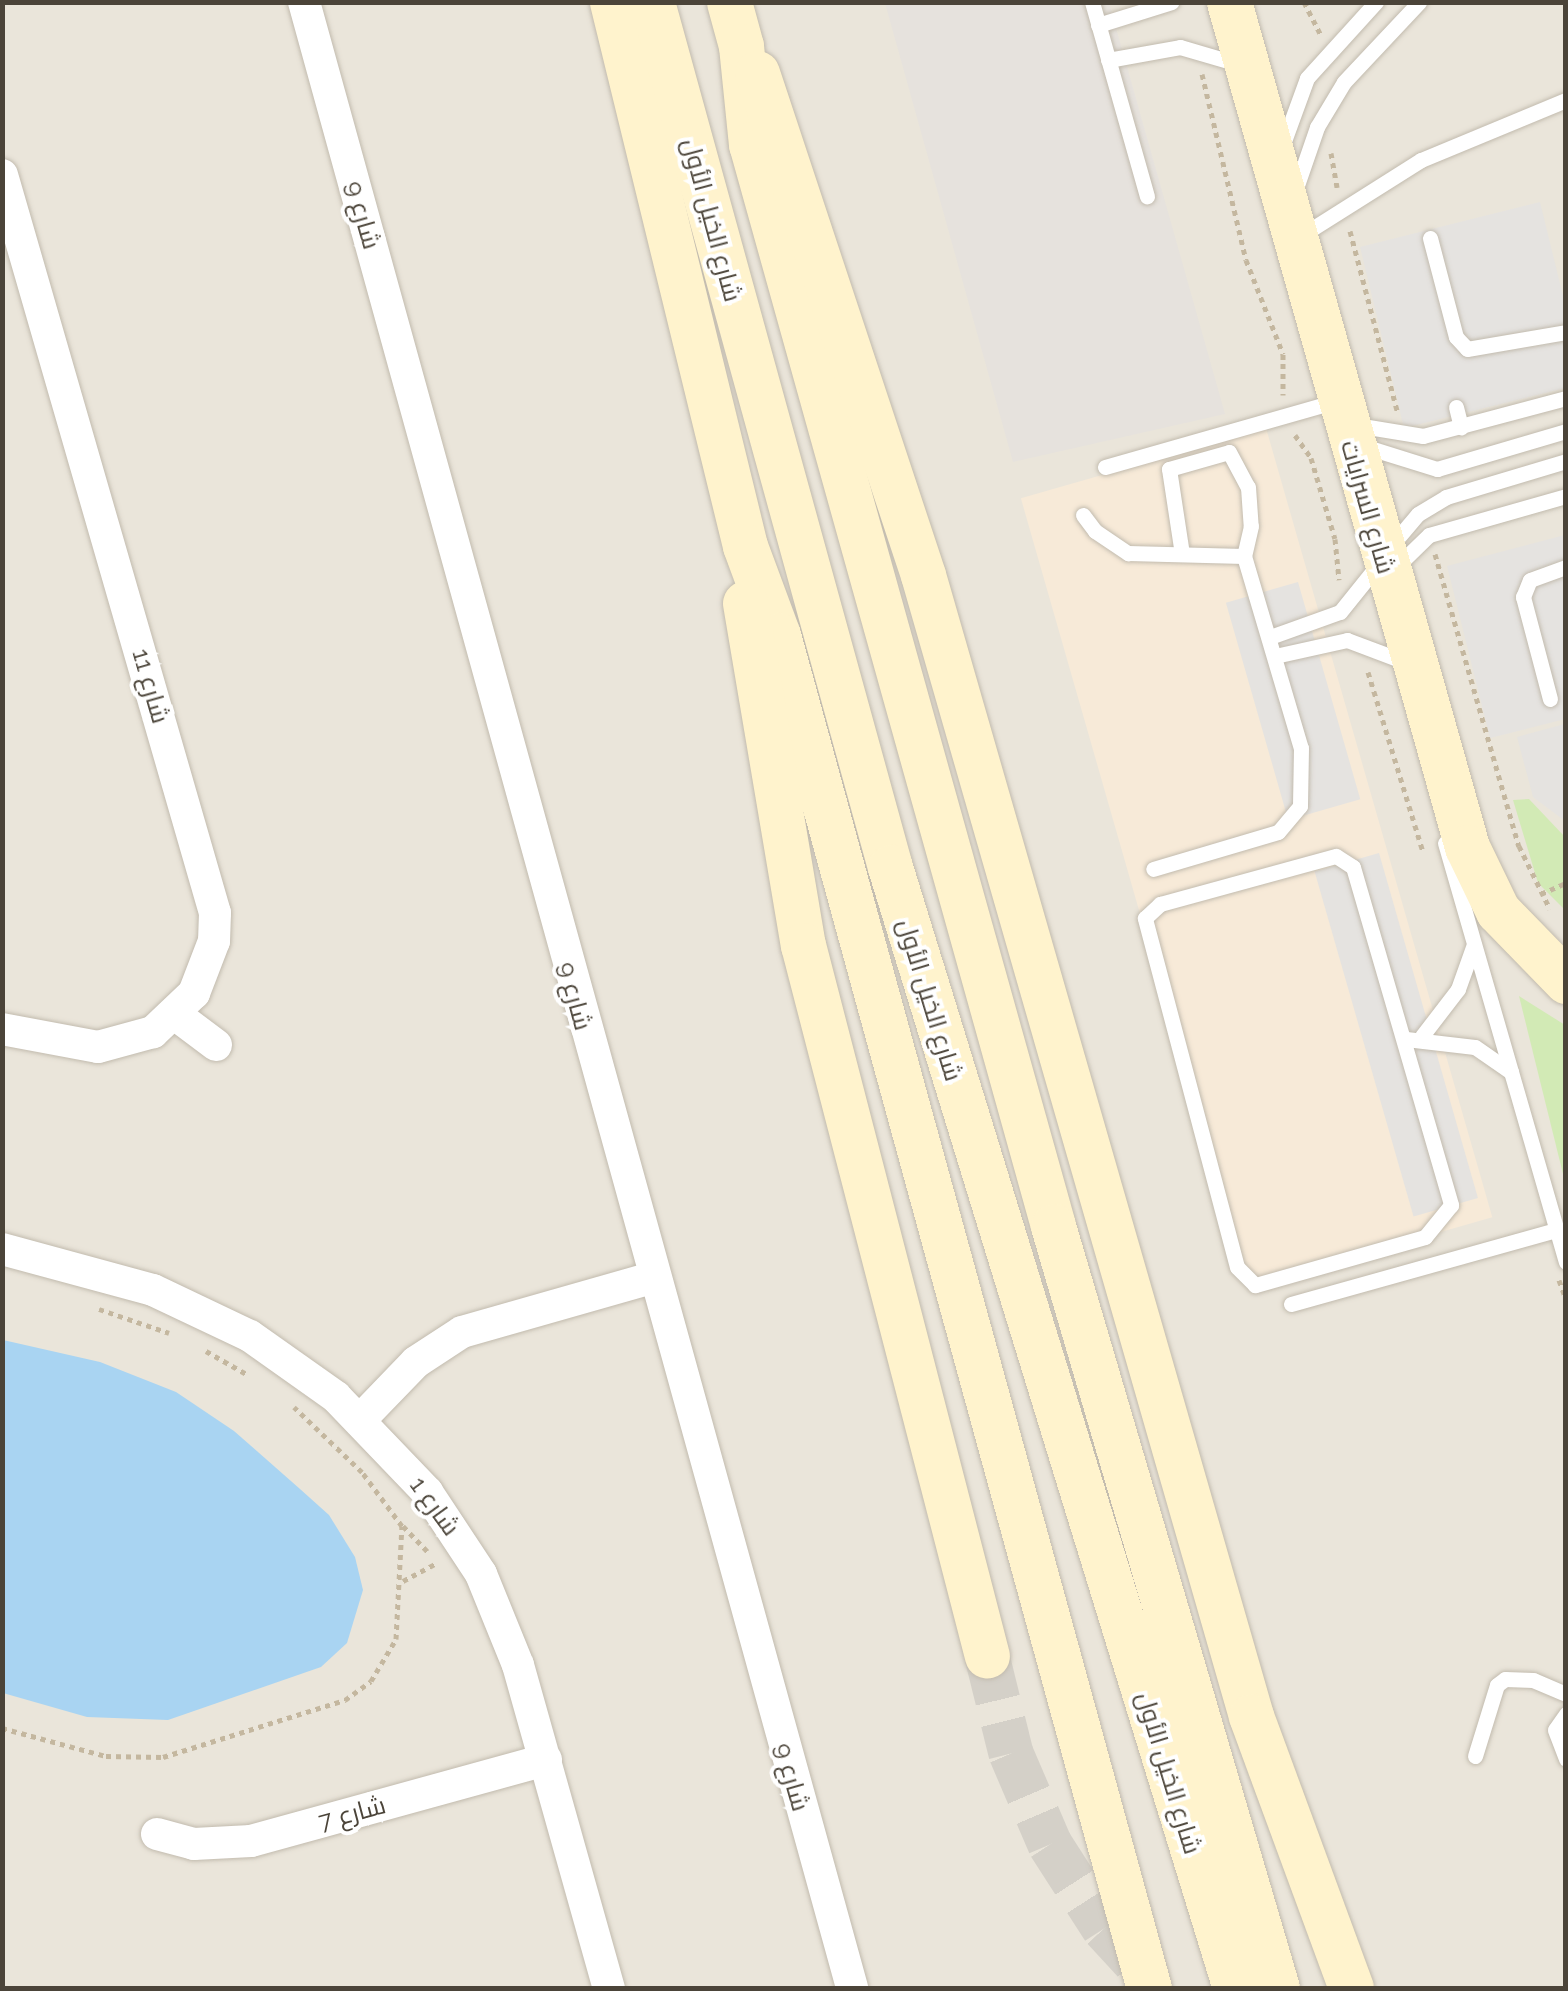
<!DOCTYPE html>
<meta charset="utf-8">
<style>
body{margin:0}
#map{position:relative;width:1568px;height:1991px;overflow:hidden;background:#f6f3ec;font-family:Raleway,Cairo,sans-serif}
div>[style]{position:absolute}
.residential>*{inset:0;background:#eae5da;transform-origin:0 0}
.commercial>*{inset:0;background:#f7ead8;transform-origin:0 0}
.industrial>*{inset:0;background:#e6e2dd}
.green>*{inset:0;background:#d2eab5}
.parking>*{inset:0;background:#e5e3e0;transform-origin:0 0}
.water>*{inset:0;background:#a9d4f2}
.secondary-tunnel>*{height:45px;margin-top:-22.5px;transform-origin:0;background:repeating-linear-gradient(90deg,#d4d0c8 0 45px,transparent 0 67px)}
.path>*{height:5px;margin-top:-2.5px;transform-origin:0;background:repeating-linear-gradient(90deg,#c4b79f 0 5px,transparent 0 10px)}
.roads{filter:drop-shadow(0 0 2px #c2bbae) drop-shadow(0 0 2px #c2bbae)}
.service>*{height:15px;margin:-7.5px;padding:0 7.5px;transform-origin:7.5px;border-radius:7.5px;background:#fff}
.minor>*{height:32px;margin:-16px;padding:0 16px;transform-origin:16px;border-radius:16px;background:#fff}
.secondary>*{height:45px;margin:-22.5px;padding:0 22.5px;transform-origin:22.5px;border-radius:22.5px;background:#fff3cd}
span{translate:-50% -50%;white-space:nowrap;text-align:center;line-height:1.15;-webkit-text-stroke:8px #fff;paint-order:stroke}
.street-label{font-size:25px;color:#4b4439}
.frame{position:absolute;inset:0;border:5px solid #4b4439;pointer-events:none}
</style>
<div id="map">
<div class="residential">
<div style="left:3px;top:3px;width:1562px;height:1985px"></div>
</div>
<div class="commercial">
<div style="left:1266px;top:428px;width:821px;height:255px;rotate:74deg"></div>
</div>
<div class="industrial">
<div style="clip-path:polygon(885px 3px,1109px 3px,1225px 414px,1013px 462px)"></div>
</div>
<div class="green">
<div style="clip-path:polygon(1529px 799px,1565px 837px,1565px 910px,1538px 883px,1513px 800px)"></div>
<div style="clip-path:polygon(1519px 996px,1565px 1025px,1565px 1182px)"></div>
</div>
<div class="parking">
<div style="clip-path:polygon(1540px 202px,1565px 304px,1565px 388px,1404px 428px,1360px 247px)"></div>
<div style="clip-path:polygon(1565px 535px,1565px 719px,1490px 738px,1447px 566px)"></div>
<div style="left:1298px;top:582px;width:226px;height:75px;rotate:74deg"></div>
<div style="clip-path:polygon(1565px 724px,1566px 725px,1565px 821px,1533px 797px,1517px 737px)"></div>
<div style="left:1379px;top:853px;width:359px;height:67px;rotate:74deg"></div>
</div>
<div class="water">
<div style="clip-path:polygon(3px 1340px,100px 1362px,176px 1392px,234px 1431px,300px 1489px,329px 1515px,355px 1557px,363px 1590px,347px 1643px,321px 1667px,168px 1720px,87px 1717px,3px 1693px)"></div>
</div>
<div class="secondary-tunnel">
<div style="left:987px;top:1656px;width:100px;rotate:76.1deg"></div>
<div style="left:1011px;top:1753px;width:99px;rotate:66.8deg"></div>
<div style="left:1050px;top:1844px;width:100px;rotate:57.3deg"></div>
<div style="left:1104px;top:1928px;width:69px;rotate:47.3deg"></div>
</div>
<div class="path">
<div style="left:1304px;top:2px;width:37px;rotate:63deg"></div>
<div style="left:1202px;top:74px;width:191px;rotate:76.7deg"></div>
<div style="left:1246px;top:260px;width:101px;rotate:68.5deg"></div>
<div style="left:1283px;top:354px;width:41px;rotate:90deg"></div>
<div style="left:1331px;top:153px;width:35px;rotate:80deg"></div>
<div style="left:1350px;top:231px;width:189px;rotate:75.3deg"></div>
<div style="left:1295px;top:435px;width:28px;rotate:55deg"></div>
<div style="left:1311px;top:458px;width:84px;rotate:73.5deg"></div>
<div style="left:1335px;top:539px;width:41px;rotate:84.4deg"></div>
<div style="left:1435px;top:554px;width:304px;rotate:74deg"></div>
<div style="left:1519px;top:846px;width:70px;rotate:63.8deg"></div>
<div style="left:1368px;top:672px;width:188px;rotate:73deg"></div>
<div style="left:1541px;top:894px;width:27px;rotate:-24deg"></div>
<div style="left:1559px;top:1280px;width:20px;rotate:70deg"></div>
<div style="left:99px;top:1309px;width:74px;rotate:18.9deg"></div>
<div style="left:206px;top:1351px;width:48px;rotate:29.7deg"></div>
<div style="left:403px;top:1526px;width:35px;rotate:46deg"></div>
<div style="left:403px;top:1581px;width:38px;rotate:-28deg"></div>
<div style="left:2px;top:1728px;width:108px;rotate:15.1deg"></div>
<div style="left:106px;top:1756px;width:57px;rotate:1deg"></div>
<div style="left:163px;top:1757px;width:191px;rotate:-17.4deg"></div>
<div style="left:345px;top:1700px;width:32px;rotate:-36deg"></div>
<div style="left:371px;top:1681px;width:49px;rotate:-59.2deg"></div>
<div style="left:396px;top:1639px;width:113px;rotate:-87deg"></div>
<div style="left:402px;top:1526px;width:67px;rotate:-126.5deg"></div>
<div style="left:362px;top:1472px;width:94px;rotate:-136.3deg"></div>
</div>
<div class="roads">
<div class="service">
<div style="left:1092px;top:2px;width:202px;rotate:74.2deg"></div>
<div style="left:1098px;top:25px;width:77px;rotate:-17.3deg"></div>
<div style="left:1108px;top:60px;width:73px;rotate:-10.2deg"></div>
<div style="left:1180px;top:47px;width:60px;rotate:16.3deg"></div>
<div style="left:1283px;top:144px;width:70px;rotate:-70deg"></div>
<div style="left:1307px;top:78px;width:103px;rotate:-47.8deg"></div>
<div style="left:1295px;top:191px;width:68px;rotate:-71deg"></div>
<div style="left:1317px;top:127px;width:52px;rotate:-59deg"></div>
<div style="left:1344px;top:82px;width:110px;rotate:-46.8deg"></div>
<div style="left:1299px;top:237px;width:144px;rotate:-32.3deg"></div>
<div style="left:1421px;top:160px;width:157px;rotate:-22.5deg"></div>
<div style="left:1430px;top:238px;width:102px;rotate:75.3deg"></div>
<div style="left:1456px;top:337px;width:16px;rotate:47deg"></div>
<div style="left:1467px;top:349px;width:100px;rotate:-9.7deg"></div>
<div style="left:1456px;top:407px;width:21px;rotate:76deg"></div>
<div style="left:1356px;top:425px;width:68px;rotate:9.3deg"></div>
<div style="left:1423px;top:436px;width:148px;rotate:-14.9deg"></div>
<div style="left:1360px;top:445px;width:81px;rotate:17.3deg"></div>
<div style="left:1437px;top:469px;width:134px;rotate:-16.4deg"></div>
<div style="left:1105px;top:467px;width:241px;rotate:-15.9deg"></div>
<div style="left:1083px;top:515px;width:20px;rotate:53deg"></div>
<div style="left:1095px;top:531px;width:40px;rotate:34deg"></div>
<div style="left:1128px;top:553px;width:116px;rotate:1.5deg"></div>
<div style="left:1244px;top:556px;width:200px;rotate:73.5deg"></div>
<div style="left:1301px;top:748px;width:58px;rotate:91deg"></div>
<div style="left:1300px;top:806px;width:34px;rotate:130deg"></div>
<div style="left:1278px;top:832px;width:130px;rotate:163.5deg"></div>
<div style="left:1390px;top:547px;width:43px;rotate:-49.7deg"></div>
<div style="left:1418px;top:514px;width:33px;rotate:-31deg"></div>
<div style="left:1446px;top:497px;width:125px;rotate:-16.7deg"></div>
<div style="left:1182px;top:554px;width:86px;rotate:-98.7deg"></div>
<div style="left:1169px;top:469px;width:62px;rotate:-15.8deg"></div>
<div style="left:1229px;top:452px;width:40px;rotate:62deg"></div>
<div style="left:1248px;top:487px;width:39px;rotate:86deg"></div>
<div style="left:1251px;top:526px;width:31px;rotate:103deg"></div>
<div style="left:1396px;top:567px;width:46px;rotate:-44.1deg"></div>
<div style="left:1429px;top:535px;width:142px;rotate:-15.9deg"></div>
<div style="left:1270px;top:637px;width:74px;rotate:-19.7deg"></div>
<div style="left:1340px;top:612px;width:59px;rotate:-51.2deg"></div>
<div style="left:1275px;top:656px;width:74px;rotate:-12.5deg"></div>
<div style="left:1347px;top:640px;width:60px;rotate:20.6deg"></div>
<div style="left:1550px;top:699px;width:106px;rotate:-104.8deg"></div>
<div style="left:1523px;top:597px;width:18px;rotate:-68deg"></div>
<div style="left:1530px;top:580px;width:38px;rotate:-20deg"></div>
<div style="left:1445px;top:843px;width:436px;rotate:73.9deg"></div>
<div style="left:1336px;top:856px;width:20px;rotate:33deg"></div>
<div style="left:1353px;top:867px;width:352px;rotate:73.8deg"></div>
<div style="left:1451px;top:1205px;width:41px;rotate:129.1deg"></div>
<div style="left:1425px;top:1237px;width:177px;rotate:164.2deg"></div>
<div style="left:1255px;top:1285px;width:25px;rotate:-135deg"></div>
<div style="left:1237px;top:1267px;width:361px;rotate:-104.8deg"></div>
<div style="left:1145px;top:918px;width:21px;rotate:-43deg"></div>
<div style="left:1160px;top:904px;width:182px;rotate:-15.3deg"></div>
<div style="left:1422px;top:1036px;width:59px;rotate:-52.5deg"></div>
<div style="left:1458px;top:989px;width:45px;rotate:-70.3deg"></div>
<div style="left:1406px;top:1039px;width:69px;rotate:6.6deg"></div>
<div style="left:1475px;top:1047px;width:44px;rotate:34.8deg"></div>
<div style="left:1291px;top:1304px;width:275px;rotate:-15.6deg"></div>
<div style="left:1566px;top:1714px;width:19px;rotate:125deg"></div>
<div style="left:1555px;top:1730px;width:31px;rotate:69deg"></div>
<div style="left:1475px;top:1756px;width:74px;rotate:-72.8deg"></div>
<div style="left:1497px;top:1685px;width:10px;rotate:-37deg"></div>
<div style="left:1505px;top:1679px;width:28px;rotate:2deg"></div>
<div style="left:1533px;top:1680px;width:36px;rotate:23deg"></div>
</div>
<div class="minor">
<div style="left:304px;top:2px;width:2060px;rotate:74.57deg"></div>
<div style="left:2px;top:175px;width:768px;rotate:73.9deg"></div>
<div style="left:215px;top:913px;width:28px;rotate:92deg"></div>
<div style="left:214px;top:941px;width:56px;rotate:111deg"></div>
<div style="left:194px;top:993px;width:57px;rotate:136.4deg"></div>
<div style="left:153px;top:1032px;width:57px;rotate:164.7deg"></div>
<div style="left:98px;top:1047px;width:98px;rotate:-169.4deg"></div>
<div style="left:176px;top:1015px;width:50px;rotate:36.9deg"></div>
<div style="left:2px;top:1249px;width:156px;rotate:15.2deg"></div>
<div style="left:153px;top:1290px;width:107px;rotate:25.4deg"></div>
<div style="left:250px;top:1336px;width:105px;rotate:35.3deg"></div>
<div style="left:336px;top:1397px;width:132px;rotate:46.2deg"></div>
<div style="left:427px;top:1492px;width:98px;rotate:56.6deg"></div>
<div style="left:481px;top:1574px;width:98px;rotate:67.9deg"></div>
<div style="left:518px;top:1665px;width:336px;rotate:74.3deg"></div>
<div style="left:361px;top:1419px;width:79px;rotate:-46deg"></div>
<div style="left:416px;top:1362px;width:55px;rotate:-33.1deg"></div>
<div style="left:462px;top:1332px;width:197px;rotate:-15.9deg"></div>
<div style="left:157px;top:1834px;width:38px;rotate:15deg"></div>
<div style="left:194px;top:1844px;width:57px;rotate:-3deg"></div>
<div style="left:251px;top:1841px;width:306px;rotate:-15.4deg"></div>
</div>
<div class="secondary">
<div style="left:612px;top:2px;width:560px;rotate:76.26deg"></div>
<div style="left:745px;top:546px;width:95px;rotate:69.7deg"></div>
<div style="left:778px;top:635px;width:1403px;rotate:74.67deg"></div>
<div style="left:652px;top:2px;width:897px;rotate:74.62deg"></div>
<div style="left:890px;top:867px;width:1173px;rotate:72.89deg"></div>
<div style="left:729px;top:2px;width:46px;rotate:74.7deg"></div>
<div style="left:741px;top:46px;width:99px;rotate:84.2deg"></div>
<div style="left:751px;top:144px;width:1123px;rotate:74.4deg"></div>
<div style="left:1053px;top:1226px;width:794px;rotate:73.62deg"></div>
<div style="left:1229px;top:2px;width:878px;rotate:74.27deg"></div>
<div style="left:1467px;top:847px;width:71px;rotate:64.2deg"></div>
<div style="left:1498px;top:911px;width:98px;rotate:45.8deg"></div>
<div style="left:757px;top:73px;width:529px;rotate:71.7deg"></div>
<div style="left:923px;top:575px;width:1187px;rotate:73.96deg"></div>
<div style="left:1251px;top:1716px;width:290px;rotate:69.8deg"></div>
<div style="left:745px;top:603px;width:347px;rotate:80.4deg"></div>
<div style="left:803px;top:945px;width:734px;rotate:75.49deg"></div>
</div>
</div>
<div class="street-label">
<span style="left:363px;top:215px;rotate:74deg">شارع 9</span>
<span style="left:712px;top:220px;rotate:75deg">شارع الخيل الأول</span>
<span style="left:1368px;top:507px;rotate:74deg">شارع السرايات</span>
<span style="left:151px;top:686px;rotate:74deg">شارع 11</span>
<span style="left:575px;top:996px;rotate:75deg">شارع 9</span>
<span style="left:930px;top:1000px;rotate:73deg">شارع الخيل الأول</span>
<span style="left:435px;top:1506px;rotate:54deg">شارع 1</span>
<span style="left:1169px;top:1773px;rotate:73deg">شارع الخيل الأول</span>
<span style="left:792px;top:1777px;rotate:74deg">شارع 9</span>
<span style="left:352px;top:1813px;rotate:-15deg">شارع 7</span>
</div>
<div class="frame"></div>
</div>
